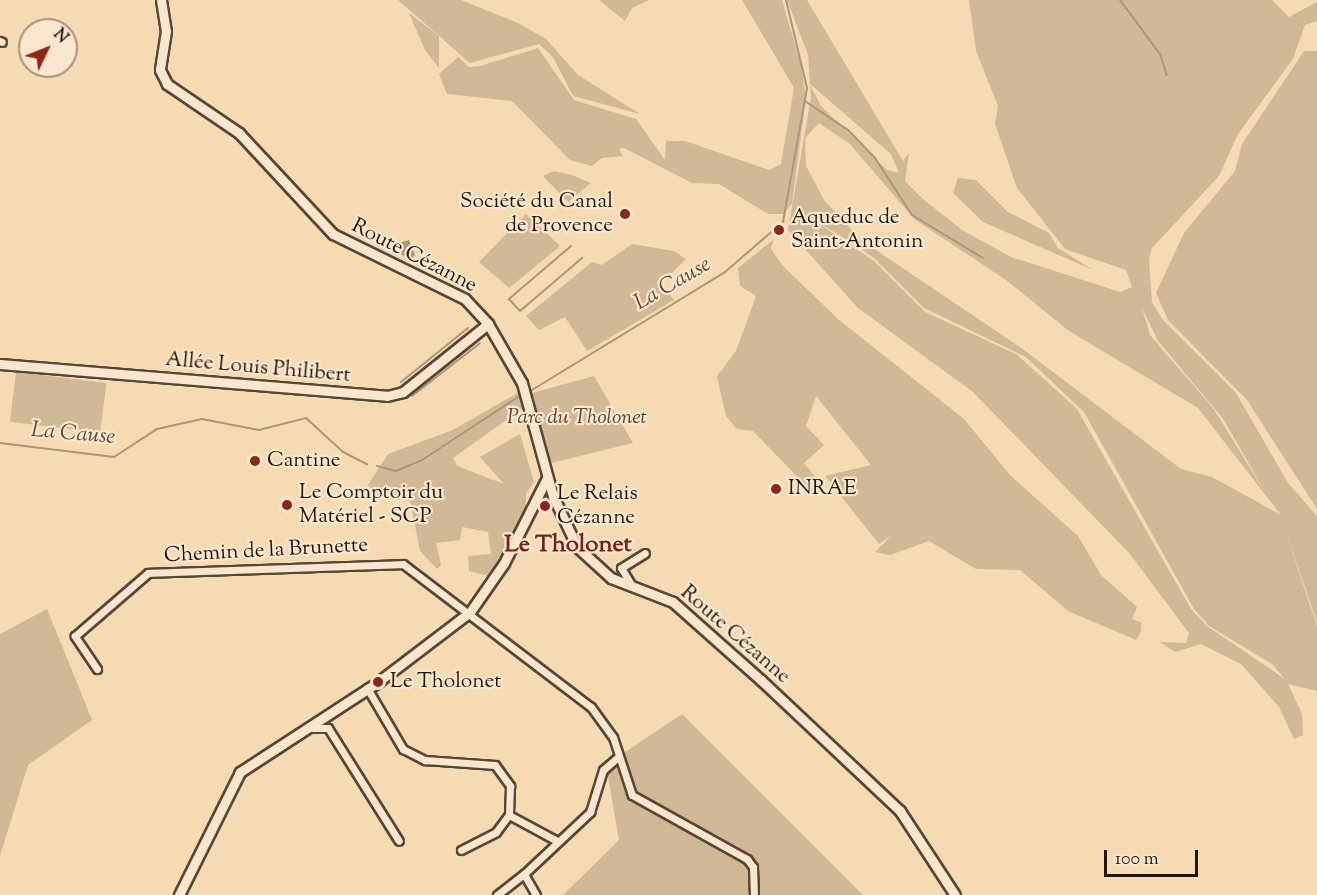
<!DOCTYPE html>
<meta charset="utf-8">
<style>
body{margin:0}
#map{position:relative;width:1317px;height:895px;overflow:hidden;background:#f5dab2;font-family:"Sorts Mill Goudy",serif}
div>[style]{position:absolute}
.green>*{inset:0;background:#d1b996;transform-origin:0 0}
.water>*{inset:0;background:#ad977a}
.stream>*{height:2px;margin:-1px;padding:0 1px;transform-origin:1px;border-radius:1px;background:#ad977a}
.roads{filter:drop-shadow(2px 0 #554737) drop-shadow(-2px 0 #554737) drop-shadow(0 2px #554737) drop-shadow(0 -2px #554737)}
.street>*{height:7px;margin:-3.5px;padding:0 3.5px;transform-origin:3.5px;border-radius:3.5px;background:#f8e7cd}
.secondary>*{height:9px;margin:-4.5px;padding:0 4.5px;transform-origin:4.5px;border-radius:4.5px;background:#f8e7cd}
.dots>*{width:16px;height:16px;translate:-50% -50%;box-sizing:border-box;border:3px solid #f8e7cd;border-radius:50%}
span{translate:-50% -50%;white-space:nowrap;text-align:center;line-height:1.15;-webkit-text-stroke:4.5px #f8e7cd;paint-order:stroke}
.poi-label{font-size:21px;color:#20160e}
.right{translate:-100% -50%;text-align:right}
.left{translate:0 -50%;text-align:left}
.street-label{font-size:21px;color:#20160e}
.park-label{font-size:21px;color:#554737;font-style:italic}
.water-label{font-size:22px;color:#584a39;font-style:italic}
.quarter-label{font-size:24px;color:#7a1f14;font-weight:700}
.north{position:absolute;left:18px;top:18px;width:60px;height:60px;box-sizing:border-box;background:#f8e7cd;border:2px solid #a29381;border-radius:50%;rotate:47deg;font-size:16px;font-weight:700;line-height:24px;text-align:center;color:#20160e}
.north::after{content:'';display:block;margin:auto;width:21px;height:27px;background:#8f2418;clip-path:polygon(50% 0,100% 100%,50% 72%,0 100%)}
.scale{position:absolute;left:1104px;top:850px;width:94px;height:27px;box-sizing:border-box;border:3px solid #20160e;border-top:0;padding-left:8px;font-size:18px;line-height:21px;white-space:nowrap;color:#20160e;-webkit-text-stroke:4px #f8e7cd;paint-order:stroke}
</style>
<div id="map">
<div class="green">
<i style="clip-path:polygon(398px 0,461px 0,518px 23px,546px 39px,578px 75px,640px 114px,573px 96px,553px 57px,539px 44px,470px 63px)"></i>
<i style="clip-path:polygon(599px 0,649px 0,632px 8px,625px 21px)"></i>
<i style="clip-path:polygon(742px 0,782px 0,801px 65px,806px 97px,792px 204px,783px 214px,768px 214px,719px 184px,692px 183px,624px 148px,619px 149px,623px 156px,602px 158px,592px 166px,570px 160px,512px 101px,447px 94px,439px 74px,458px 57px,469px 67px,480px 66px,538px 48px,574px 100px,636px 119px,665px 160px,666px 141px,685px 141px,769px 170px,781px 164px,794px 88px)"></i>
<i style="clip-path:polygon(evenodd,787px 0,807px 0,903px 161px,909px 153px,905px 181px,923px 199px,962px 230px,1011px 257px,1120px 292px,1132px 287px,1126px 270px,1065px 249px,1017px 188px,995px 124px,998px 106px,976px 51px,969px 0,1272px 0,1289px 17px,1317px 2px,1317px 21px,1305px 25px,1293px 59px,1238px 134px,1219px 176px,1152px 248px,1149px 258px,1152px 302px,1163px 320px,1236px 393px,1288px 483px,1317px 516px,1317px 622px,1282px 521px,1317px 626px,1317px 691px,1288px 684px,1302px 714px,1303px 735px,1294px 739px,1279px 707px,1241px 664px,1201px 644px,1175px 652px,1160px 642px,1186px 643px,1189px 633px,1130px 554px,973px 392px,858px 308px,788px 230px,811px 97px,808px 55px,787px 0,809px 83px,891px 154px,899px 173px,887px 170px,821px 106px,809px 83px,787px 0,819px 123px,850px 144px,914px 219px,1006px 280px,1069px 331px,1198px 408px,1281px 515px,1212px 477px,1181px 469px,1020px 347px,861px 240px,824px 200px,806px 166px,805px 138px,819px 123px,787px 0,812px 219px,856px 245px,875px 259px,924px 308px,1026px 357px,1084px 412px,1194px 609px,1209px 626px,1272px 664px,1285px 679px,1207px 626px,1191px 609px,1077px 409px,1016px 354px,925px 312px,874px 261px,812px 219px,787px 0,1142px 308px,1158px 341px,1224px 420px,1265px 492px,1213px 408px,1150px 335px,1142px 308px)"></i>
<i style="clip-path:polygon(409px 13px,439px 36px,439px 68px,425px 50px)"></i>
<i style="clip-path:polygon(1304px 51px,1317px 51px,1317px 509px,1247px 400px,1168px 320px,1156px 293px,1184px 233px,1235px 171px,1242px 144px)"></i>
<i style="clip-path:polygon(554px 171px,572px 175px,591px 183px,568px 202px,543px 176px)"></i>
<i style="clip-path:polygon(958px 178px,976px 180px,1008px 212px,1049px 233px,1058px 248px,1093px 270px,983px 222px,953px 193px)"></i>
<i style="clip-path:polygon(526px 214px,560px 246px,509px 288px,479px 262px)"></i>
<i style="clip-path:polygon(774px 239px,771px 249px,782px 265px,838px 319px,964px 419px,1010px 475px,1078px 536px,1101px 575px,1137px 607px,1132px 619px,1141px 622px,1141px 632px,1136px 640px,1068px 611px,1020px 570px,976px 569px,929px 541px,890px 555px,875px 552px,892px 535px,879px 544px,825px 476px,871px 465px,816px 396px,806px 426px,824px 445px,804px 463px,821px 484px,816px 496px,753px 431px,737px 429px,726px 416px,717px 376px,736px 351px,756px 296px,740px 286px,738px 268px)"></i>
<i style="clip-path:polygon(632px 244px,674px 251px,686px 259px,662px 283px,674px 300px,587px 351px,565px 317px,539px 330px,526px 316px,592px 262px,602px 265px)"></i>
<i style="left:16px;top:372px;width:91px;height:50px;rotate:7deg"></i>
<i style="clip-path:polygon(594px 376px,633px 443px,551px 463px,532px 393px)"></i>
<i style="clip-path:polygon(521px 391px,527px 405px,453px 458px,457px 466px,504px 484px,480px 457px,520px 434px,534px 482px,526px 494px,526px 514px,488px 576px,469px 571px,468px 556px,491px 554px,488px 532px,462px 527px,460px 540px,436px 543px,441px 565px,437px 569px,420px 551px,410px 501px,380px 498px,368px 485px,388px 454px,453px 430px)"></i>
<i style="clip-path:polygon(47px 609px,92px 720px,28px 765px,0 856px,0 634px)"></i>
<i style="clip-path:polygon(682px 714px,863px 895px,563px 895px,619px 840px,606px 765px)"></i>
</div>
<div class="water">
<i style="clip-path:polygon(409px 240px,415px 255px,411px 260px,387px 246px)"></i>
</div>
<div class="stream">
<i style="left:1120px;top:0;width:67px;rotate:53.5deg"></i>
<i style="left:1160px;top:54px;width:22px;rotate:72deg"></i>
<i style="left:805px;top:101px;width:52px;rotate:34deg"></i>
<i style="left:848px;top:130px;width:39px;rotate:46deg"></i>
<i style="left:875px;top:158px;width:68px;rotate:57deg"></i>
<i style="left:912px;top:215px;width:83px;rotate:31.2deg"></i>
<i style="left:571px;top:246px;width:82px;rotate:139.5deg"></i>
<i style="left:509px;top:299px;width:16px;rotate:47deg"></i>
<i style="left:520px;top:311px;width:82px;rotate:-40.5deg"></i>
<i style="left:401px;top:382px;width:86px;rotate:-38.9deg"></i>
<i style="left:527px;top:393px;width:232px;rotate:-31.4deg"></i>
<i style="left:725px;top:272px;width:77px;rotate:-40.8deg"></i>
<i style="left:783px;top:222px;width:136px;rotate:-79.8deg"></i>
<i style="left:807px;top:88px;width:90px;rotate:-103.4deg"></i>
<i style="left:412px;top:396px;width:86px;rotate:-37.9deg"></i>
<i style="left:0;top:443px;width:115px;rotate:7deg"></i>
<i style="left:114px;top:457px;width:51px;rotate:-33.1deg"></i>
<i style="left:157px;top:429px;width:46px;rotate:-12.5deg"></i>
<i style="left:202px;top:419px;width:58px;rotate:10.9deg"></i>
<i style="left:259px;top:430px;width:49px;rotate:-14.3deg"></i>
<i style="left:306px;top:418px;width:50px;rotate:42.6deg"></i>
<i style="left:343px;top:452px;width:27px;rotate:27deg"></i>
<i style="left:377px;top:466px;width:20px;rotate:15deg"></i>
<i style="left:396px;top:471px;width:28px;rotate:-23deg"></i>
<i style="left:422px;top:460px;width:118px;rotate:-33.3deg"></i>
</div>
<div class="roads">
<div class="street">
<i style="left:0;top:41px;width:2px;rotate:27deg"></i>
<i style="left:632px;top:586px;width:21px;rotate:-121deg"></i>
<i style="left:621px;top:568px;width:28px;rotate:-32deg"></i>
<i style="left:97px;top:669px;width:40px;rotate:-124deg"></i>
<i style="left:75px;top:636px;width:96px;rotate:-40.8deg"></i>
<i style="left:148px;top:573px;width:255px;rotate:-2deg"></i>
<i style="left:403px;top:564px;width:236px;rotate:37.3deg"></i>
<i style="left:591px;top:707px;width:37px;rotate:54deg"></i>
<i style="left:613px;top:737px;width:61px;rotate:71.9deg"></i>
<i style="left:632px;top:795px;width:132px;rotate:29.1deg"></i>
<i style="left:747px;top:859px;width:10px;rotate:53deg"></i>
<i style="left:753px;top:867px;width:28px;rotate:88deg"></i>
<i style="left:367px;top:688px;width:71px;rotate:59.5deg"></i>
<i style="left:403px;top:749px;width:25px;rotate:27deg"></i>
<i style="left:425px;top:760px;width:70px;rotate:4.1deg"></i>
<i style="left:495px;top:765px;width:26px;rotate:54deg"></i>
<i style="left:510px;top:786px;width:29px;rotate:92deg"></i>
<i style="left:509px;top:815px;width:55px;rotate:28.4deg"></i>
<i style="left:313px;top:728px;width:15px"></i>
<i style="left:328px;top:728px;width:133px;rotate:57.9deg"></i>
<i style="left:461px;top:850px;width:39px;rotate:-27deg"></i>
<i style="left:496px;top:832px;width:21px;rotate:-53deg"></i>
<i style="left:497px;top:895px;width:34px;rotate:-38deg"></i>
<i style="left:536px;top:895px;width:24px;rotate:-120deg"></i>
<i style="left:524px;top:874px;width:91px;rotate:-43.2deg"></i>
<i style="left:590px;top:812px;width:44px;rotate:-72.8deg"></i>
<i style="left:603px;top:770px;width:20px;rotate:-41deg"></i>
</div>
<div class="secondary">
<i style="left:161px;top:0;width:31px;rotate:81deg"></i>
<i style="left:166px;top:31px;width:39px;rotate:99deg"></i>
<i style="left:160px;top:70px;width:16px;rotate:63deg"></i>
<i style="left:167px;top:84px;width:87px;rotate:34.2deg"></i>
<i style="left:239px;top:133px;width:138px;rotate:47.1deg"></i>
<i style="left:333px;top:234px;width:147px;rotate:26.2deg"></i>
<i style="left:465px;top:299px;width:34px;rotate:47deg"></i>
<i style="left:488px;top:324px;width:68px;rotate:60deg"></i>
<i style="left:522px;top:383px;width:117px;rotate:74.7deg"></i>
<i style="left:553px;top:496px;width:56px;rotate:64.8deg"></i>
<i style="left:577px;top:547px;width:46px;rotate:42.4deg"></i>
<i style="left:611px;top:578px;width:66px;rotate:21.2deg"></i>
<i style="left:673px;top:602px;width:118px;rotate:41.6deg"></i>
<i style="left:761px;top:680px;width:191px;rotate:43.3deg"></i>
<i style="left:900px;top:811px;width:100px;rotate:56.8deg"></i>
<i style="left:0;top:364px;width:388px;rotate:4.7deg"></i>
<i style="left:387px;top:396px;width:16px;rotate:-14deg"></i>
<i style="left:403px;top:392px;width:109px;rotate:-38.7deg"></i>
<i style="left:179px;top:895px;width:137px;rotate:-63.6deg"></i>
<i style="left:240px;top:772px;width:165px;rotate:-33.1deg"></i>
<i style="left:378px;top:682px;width:116px;rotate:-37.3deg"></i>
<i style="left:470px;top:612px;width:60px;rotate:-55.2deg"></i>
<i style="left:504px;top:563px;width:95px;rotate:-63.2deg"></i>
</div>
</div>
<div class="dots">
<i style="left:625px;top:214px;background:#8f2418"></i>
<i style="left:779px;top:230px;background:#8f2418"></i>
<i style="left:255px;top:461px;background:#8f2418"></i>
<i style="left:776px;top:489px;background:#8f2418"></i>
<i style="left:287px;top:505px;background:#8f2418"></i>
<i style="left:545px;top:506px;background:#8f2418"></i>
<i style="left:378px;top:682px;background:#8f2418"></i>
</div>
<div class="poi-label">
<span class="right" style="left:613px;top:214px">Société du Canal<br>de Provence</span>
<span class="left" style="left:791px;top:230px">Aqueduc de<br>Saint-Antonin</span>
<span class="left" style="left:267px;top:461px">Cantine</span>
<span class="left" style="left:788px;top:489px">INRAE</span>
<span class="left" style="left:299px;top:505px">Le Comptoir du<br>Matériel - SCP</span>
<span class="left" style="left:557px;top:506px">Le Relais<br>Cézanne</span>
<span class="left" style="left:390px;top:682px">Le Tholonet</span>
</div>
<div class="street-label">
<span style="left:414px;top:256px;rotate:27deg">Route Cézanne</span>
<span style="left:258px;top:368px;rotate:5deg">Allée Louis Philibert</span>
<span style="left:266px;top:551px;rotate:-3deg">Chemin de la Brunette</span>
<span style="left:735px;top:635px;rotate:41deg">Route Cézanne</span>
</div>
<div class="park-label">
<span style="left:577px;top:418px">Parc du Tholonet</span>
</div>
<div class="water-label">
<span style="left:673px;top:285px;rotate:-30deg">La Cause</span>
<span style="left:73px;top:435px;rotate:5deg">La Cause</span>
</div>
<div class="quarter-label">
<span style="left:568px;top:546px">Le Tholonet</span>
</div>
<div class="north">N</div>
<div class="scale">100 m</div>
</div>
